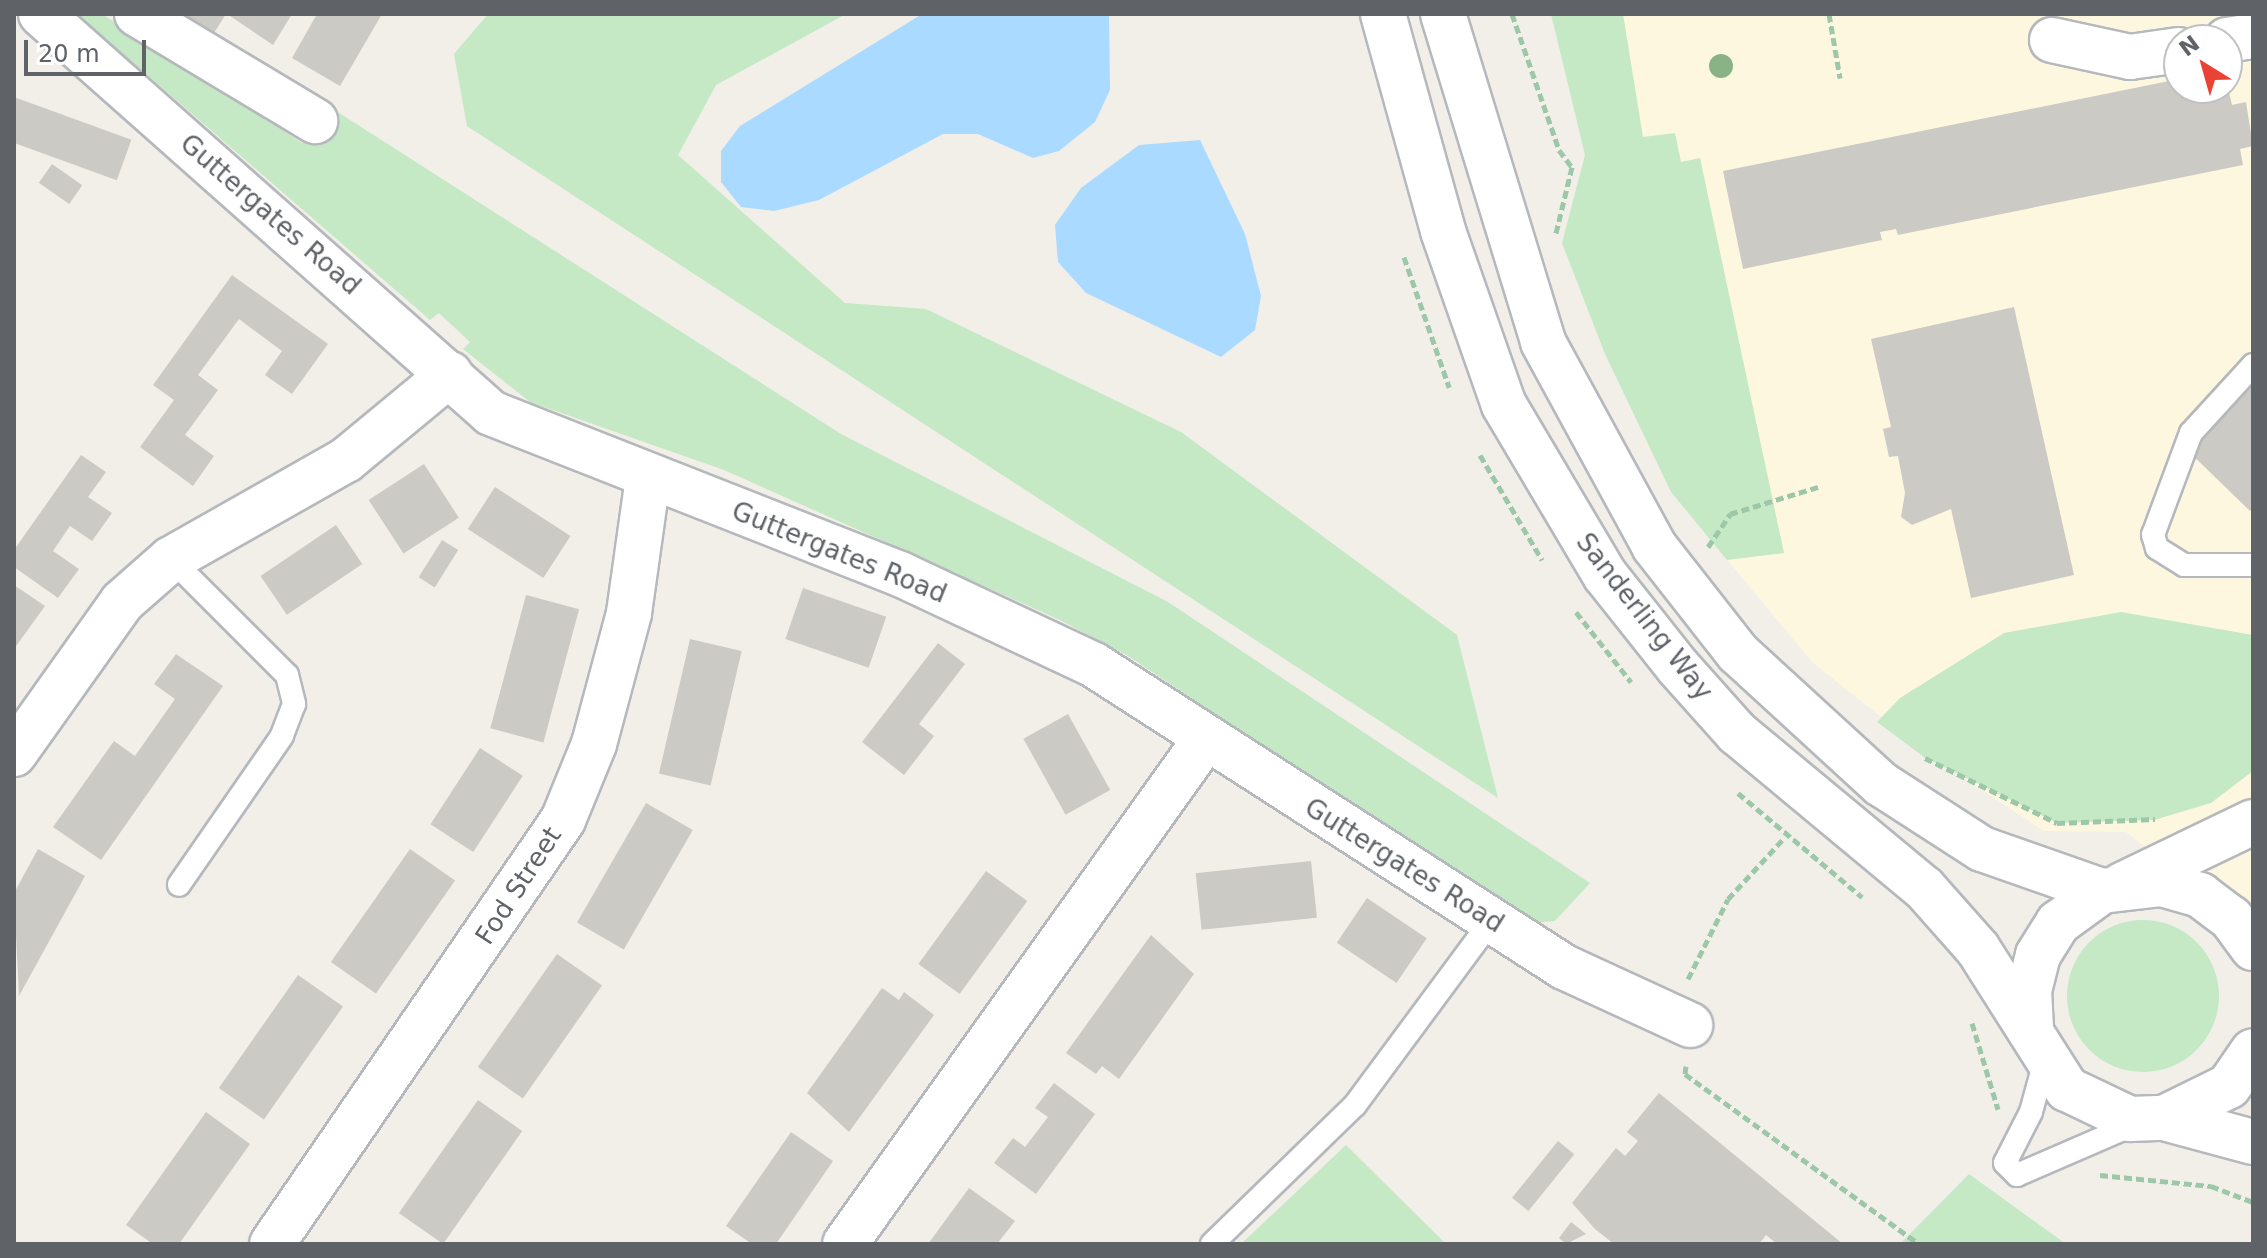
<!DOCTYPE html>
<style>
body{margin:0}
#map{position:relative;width:2267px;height:1258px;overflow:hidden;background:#f1efe8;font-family:"DejaVu Sans",sans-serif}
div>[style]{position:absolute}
.commercial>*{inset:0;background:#fef7e0}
.green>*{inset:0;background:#c5e8c5}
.round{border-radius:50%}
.water>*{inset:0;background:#aadaff}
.building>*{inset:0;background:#cccac5;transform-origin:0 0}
.path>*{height:5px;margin-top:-2.5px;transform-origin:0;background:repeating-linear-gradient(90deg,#9cc7a9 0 8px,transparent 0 12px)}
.roads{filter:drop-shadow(2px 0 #b5b8bc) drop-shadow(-2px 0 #b5b8bc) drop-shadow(0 2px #b5b8bc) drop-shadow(0 -2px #b5b8bc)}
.service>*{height:22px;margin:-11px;padding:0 11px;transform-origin:11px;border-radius:11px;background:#fff}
.minor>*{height:44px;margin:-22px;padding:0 22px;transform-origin:22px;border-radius:22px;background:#fff}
.tertiary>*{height:44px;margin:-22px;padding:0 22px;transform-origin:22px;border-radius:22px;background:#fff}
.trees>*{width:24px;height:24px;margin:-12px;border-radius:50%;background:#89b387}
span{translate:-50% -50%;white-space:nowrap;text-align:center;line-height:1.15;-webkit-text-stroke:8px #fff;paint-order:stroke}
.street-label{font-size:26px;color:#5f6368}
.frame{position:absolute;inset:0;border:16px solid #5f6368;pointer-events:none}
.north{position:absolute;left:2163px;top:24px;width:80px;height:80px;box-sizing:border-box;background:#fff;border:2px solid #bfc1c3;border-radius:50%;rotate:323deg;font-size:22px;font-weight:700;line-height:32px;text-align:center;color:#5f6368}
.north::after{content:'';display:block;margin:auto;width:28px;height:36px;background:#ea4335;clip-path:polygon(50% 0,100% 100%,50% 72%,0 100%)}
.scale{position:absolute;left:24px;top:40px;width:122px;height:36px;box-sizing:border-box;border:4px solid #5f6368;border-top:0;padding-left:10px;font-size:24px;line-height:28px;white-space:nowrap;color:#5f6368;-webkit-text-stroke:6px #fff;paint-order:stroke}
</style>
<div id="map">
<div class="commercial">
<i style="clip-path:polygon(evenodd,1580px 14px,2253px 14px,2253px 928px,2126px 832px,2044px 831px,1926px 753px,1812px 662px,1671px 492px,1580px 14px,2179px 40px,2227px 40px,2227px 88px,2179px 88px,2179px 40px)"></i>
</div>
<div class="green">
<i style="clip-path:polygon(77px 14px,102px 14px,302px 143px,333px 109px,841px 434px,1168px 602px,1590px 883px,1555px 921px,1530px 923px,1128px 656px,1060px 620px,724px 470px,530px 402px,463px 349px,470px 342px,439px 313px,430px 320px)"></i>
<i style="clip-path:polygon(488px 14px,846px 14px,716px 85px,678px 155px,845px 303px,926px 309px,1181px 432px,1457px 635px,1498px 798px,467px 126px,454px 54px)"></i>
<i style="clip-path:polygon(1551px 14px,1623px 14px,1643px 137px,1675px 133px,1681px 162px,1700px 158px,1784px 553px,1727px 560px,1671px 492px,1605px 354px,1562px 243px,1585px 155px)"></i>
<i style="clip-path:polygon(2121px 612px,2253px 635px,2253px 771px,2211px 803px,2154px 820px,2057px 823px,1924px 757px,1877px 722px,1900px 698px,2004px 633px)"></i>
<i class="round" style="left:2067px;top:920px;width:152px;height:152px"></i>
<i style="clip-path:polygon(1346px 1145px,1446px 1244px,1241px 1244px)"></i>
<i style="clip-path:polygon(1969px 1174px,2066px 1244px,1900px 1244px)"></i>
</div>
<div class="water">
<i style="clip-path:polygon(922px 14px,1109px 14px,1110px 90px,1095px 122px,1059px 151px,1033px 158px,978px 134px,943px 134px,819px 200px,774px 211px,741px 207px,721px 182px,721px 151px,740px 126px)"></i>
<i style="clip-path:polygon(1200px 140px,1245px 234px,1261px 296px,1255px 330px,1221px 357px,1086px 293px,1058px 262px,1055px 225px,1081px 188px,1139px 145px)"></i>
</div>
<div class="building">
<i style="clip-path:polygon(182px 14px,226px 14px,214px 33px)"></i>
<i style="clip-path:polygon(227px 14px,292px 14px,273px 45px)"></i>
<i style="clip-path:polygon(317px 14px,382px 14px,340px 86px,292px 58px)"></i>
<i style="clip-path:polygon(2179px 79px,2179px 88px,2228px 88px,2232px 105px,2246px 102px,2253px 146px,2240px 149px,2243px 165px,1898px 235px,1896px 229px,1880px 232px,1882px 240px,1743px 269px,1723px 171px)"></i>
<i style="left:14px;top:97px;width:125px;height:43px;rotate:20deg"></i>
<i style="left:52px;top:164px;width:37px;height:23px;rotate:35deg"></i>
<i style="clip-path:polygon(232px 275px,328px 344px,292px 394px,265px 375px,282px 351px,239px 319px,198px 375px,218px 390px,185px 435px,214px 456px,193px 486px,140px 447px,174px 400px,153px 385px)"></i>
<i style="clip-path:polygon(2014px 307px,2074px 575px,1971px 598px,1951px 509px,1912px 525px,1901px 517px,1905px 493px,1898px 456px,1889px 457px,1883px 429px,1891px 427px,1871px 339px)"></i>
<i style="clip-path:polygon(2253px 379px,2253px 508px,2250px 511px,2185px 448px)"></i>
<i style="clip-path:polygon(81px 455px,106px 472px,88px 497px,112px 513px,92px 541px,70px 526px,53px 551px,79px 569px,58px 598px,14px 567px,14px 550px)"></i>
<i style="left:424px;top:464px;width:64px;height:66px;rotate:57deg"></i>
<i style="left:495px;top:487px;width:90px;height:50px;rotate:33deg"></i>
<i style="left:336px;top:525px;width:47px;height:91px;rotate:56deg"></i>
<i style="left:442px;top:540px;width:19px;height:44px;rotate:32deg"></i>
<i style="clip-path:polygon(14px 585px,45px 606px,14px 649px)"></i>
<i style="left:803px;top:588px;width:88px;height:54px;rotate:19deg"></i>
<i style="left:526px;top:595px;width:55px;height:138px;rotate:15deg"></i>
<i style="left:690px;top:639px;width:53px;height:138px;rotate:13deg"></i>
<i style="clip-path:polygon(938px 643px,965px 664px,919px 724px,934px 736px,904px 775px,862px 742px)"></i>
<i style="clip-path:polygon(176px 654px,223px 686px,101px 860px,53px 827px,114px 741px,135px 756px,175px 699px,154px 684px)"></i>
<i style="left:1068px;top:714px;width:87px;height:51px;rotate:61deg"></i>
<i style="left:480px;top:748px;width:51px;height:91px;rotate:33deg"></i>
<i style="left:646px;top:803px;width:54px;height:138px;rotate:30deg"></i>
<i style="clip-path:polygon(38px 849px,85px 876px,19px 996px,14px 893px)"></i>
<i style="left:410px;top:849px;width:55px;height:138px;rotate:35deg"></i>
<i style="left:1311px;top:861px;width:57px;height:116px;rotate:84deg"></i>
<i style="left:986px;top:871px;width:51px;height:115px;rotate:36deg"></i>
<i style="left:1367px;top:898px;width:72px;height:54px;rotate:34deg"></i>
<i style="clip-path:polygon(1151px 935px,1194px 974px,1119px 1079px,1102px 1066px,1096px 1074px,1066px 1053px)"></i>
<i style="left:557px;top:954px;width:55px;height:138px;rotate:35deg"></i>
<i style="left:298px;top:975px;width:55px;height:138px;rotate:35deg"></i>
<i style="clip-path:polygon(882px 988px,899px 1000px,904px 992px,934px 1015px,849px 1132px,807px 1093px)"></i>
<i style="clip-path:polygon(1054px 1083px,1095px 1114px,1036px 1194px,994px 1163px,1013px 1138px,1025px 1147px,1048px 1117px,1035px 1108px)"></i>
<i style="clip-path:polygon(1659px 1093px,1843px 1244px,1777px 1244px,1766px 1235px,1759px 1244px,1614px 1244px,1595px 1229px,1572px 1203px,1616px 1148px,1625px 1156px,1638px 1141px,1627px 1132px)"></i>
<i style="left:478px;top:1100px;width:54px;height:138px;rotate:35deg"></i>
<i style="clip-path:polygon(206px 1112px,250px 1144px,179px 1244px,153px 1244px,126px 1225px)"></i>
<i style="clip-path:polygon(791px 1132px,833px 1161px,776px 1244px,752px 1244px,726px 1226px)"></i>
<i style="left:1558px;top:1141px;width:21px;height:73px;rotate:39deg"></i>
<i style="clip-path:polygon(969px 1188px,1015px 1221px,997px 1244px,928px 1244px)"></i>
<i style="clip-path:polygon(1571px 1222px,1586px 1234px,1566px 1244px,1559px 1238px)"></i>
</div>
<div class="path">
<i style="left:1512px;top:14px;width:144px;rotate:70.9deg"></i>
<i style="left:1559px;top:150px;width:21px;rotate:53deg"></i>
<i style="left:1572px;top:167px;width:68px;rotate:103.6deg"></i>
<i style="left:1829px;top:14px;width:65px;rotate:80.2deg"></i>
<i style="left:1404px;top:257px;width:138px;rotate:70.9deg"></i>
<i style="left:1480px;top:455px;width:122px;rotate:59.4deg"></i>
<i style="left:1708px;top:547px;width:40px;rotate:-56deg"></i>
<i style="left:1730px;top:514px;width:95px;rotate:-17.1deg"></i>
<i style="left:1576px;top:612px;width:89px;rotate:51.8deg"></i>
<i style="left:1925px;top:758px;width:147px;rotate:26.2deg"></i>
<i style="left:2057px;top:823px;width:98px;rotate:-2.3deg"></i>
<i style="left:1738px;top:793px;width:162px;rotate:40deg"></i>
<i style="left:1688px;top:979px;width:89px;rotate:-63.4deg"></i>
<i style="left:1728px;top:899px;width:84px;rotate:-47.4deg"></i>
<i style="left:1972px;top:1023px;width:90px;rotate:73.2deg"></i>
<i style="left:1686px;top:1066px;width:8px;rotate:97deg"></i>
<i style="left:1685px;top:1074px;width:289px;rotate:36deg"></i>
<i style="left:2100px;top:1175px;width:112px;rotate:5.7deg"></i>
<i style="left:2211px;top:1186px;width:45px;rotate:20.9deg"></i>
</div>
<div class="roads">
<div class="service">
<i style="left:171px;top:559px;width:164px;rotate:45deg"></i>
<i style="left:287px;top:675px;width:30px;rotate:76deg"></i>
<i style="left:294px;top:704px;width:34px;rotate:111deg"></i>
<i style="left:282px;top:736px;width:181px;rotate:124.7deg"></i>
<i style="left:2253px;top:565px;width:69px;rotate:180deg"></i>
<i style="left:2184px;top:565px;width:32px;rotate:-148deg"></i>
<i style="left:2157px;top:548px;width:14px;rotate:-107deg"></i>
<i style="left:2153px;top:535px;width:109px;rotate:-69.6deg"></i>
<i style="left:2191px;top:433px;width:92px;rotate:-47.6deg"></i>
<i style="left:2045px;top:1061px;width:53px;rotate:105.4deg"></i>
<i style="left:2031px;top:1112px;width:57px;rotate:117deg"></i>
<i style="left:2005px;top:1163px;width:17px;rotate:45deg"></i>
<i style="left:2017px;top:1175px;width:129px;rotate:-23.4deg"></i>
<i style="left:1212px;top:1244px;width:199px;rotate:-44.2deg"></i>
<i style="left:1355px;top:1105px;width:230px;rotate:-53.5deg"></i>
</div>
<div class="minor">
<i style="left:41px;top:14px;width:601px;rotate:41.56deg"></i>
<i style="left:491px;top:413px;width:440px;rotate:21.5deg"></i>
<i style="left:900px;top:574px;width:214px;rotate:25.1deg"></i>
<i style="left:1094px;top:665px;width:559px;rotate:32.72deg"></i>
<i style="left:1564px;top:967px;width:139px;rotate:24.7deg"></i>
<i style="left:137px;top:14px;width:208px;rotate:31deg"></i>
<i style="left:2052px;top:40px;width:80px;rotate:12.3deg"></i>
<i style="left:2130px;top:57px;width:49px;rotate:-8.1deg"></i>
<i style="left:2227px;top:40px;width:26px;rotate:-9deg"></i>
<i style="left:14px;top:754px;width:186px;rotate:-54.6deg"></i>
<i style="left:122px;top:602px;width:65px;rotate:-41.3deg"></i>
<i style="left:171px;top:559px;width:201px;rotate:-29.5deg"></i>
<i style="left:346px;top:460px;width:135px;rotate:-39.6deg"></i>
<i style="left:2122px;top:885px;width:145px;rotate:-25.7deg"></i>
<i style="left:272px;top:1244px;width:514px;rotate:-55.54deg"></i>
<i style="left:563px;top:820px;width:82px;rotate:-67.8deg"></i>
<i style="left:594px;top:744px;width:136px;rotate:-75deg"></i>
<i style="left:629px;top:613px;width:137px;rotate:-82deg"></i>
<i style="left:845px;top:1244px;width:618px;rotate:-54.48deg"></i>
</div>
<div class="tertiary">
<i style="left:1383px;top:14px;width:225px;rotate:74.5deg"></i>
<i style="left:1443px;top:231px;width:184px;rotate:70.7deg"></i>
<i style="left:1504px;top:405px;width:198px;rotate:59.3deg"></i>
<i style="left:1605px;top:575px;width:117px;rotate:51.6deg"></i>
<i style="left:1678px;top:667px;width:89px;rotate:48.2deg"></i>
<i style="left:1737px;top:733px;width:243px;rotate:39.7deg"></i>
<i style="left:1924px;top:888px;width:81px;rotate:48.5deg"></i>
<i style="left:1978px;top:949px;width:166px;rotate:57.6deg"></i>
<i style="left:2067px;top:1089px;width:70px;rotate:25.5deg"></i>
<i style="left:2130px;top:1119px;width:34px;rotate:-2deg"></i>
<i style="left:2164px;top:1118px;width:72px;rotate:-26.2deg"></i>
<i style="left:2229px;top:1086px;width:42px;rotate:-55.6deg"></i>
<i style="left:1443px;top:14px;width:343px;rotate:73deg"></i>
<i style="left:1543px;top:342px;width:232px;rotate:61.4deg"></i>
<i style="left:1654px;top:546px;width:136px;rotate:51.9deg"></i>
<i style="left:1738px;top:653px;width:194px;rotate:42.5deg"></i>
<i style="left:1881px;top:784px;width:120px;rotate:32.8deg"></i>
<i style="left:1982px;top:849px;width:127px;rotate:19.3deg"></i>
<i style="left:2031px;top:1028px;width:37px;rotate:-93deg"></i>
<i style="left:2029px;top:991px;width:37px;rotate:-76deg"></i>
<i style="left:2038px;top:955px;width:38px;rotate:-58deg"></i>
<i style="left:2058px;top:923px;width:54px;rotate:-36deg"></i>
<i style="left:2102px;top:891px;width:60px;rotate:-6.7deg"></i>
<i style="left:2162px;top:884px;width:40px;rotate:16deg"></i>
<i style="left:2200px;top:895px;width:39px;rotate:37deg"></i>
<i style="left:2231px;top:918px;width:37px;rotate:54deg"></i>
<i style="left:2164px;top:1118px;width:92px;rotate:15.1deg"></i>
</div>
</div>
<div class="trees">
<i style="left:1721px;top:66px"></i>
</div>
<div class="street-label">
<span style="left:270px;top:215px;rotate:41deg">Guttergates Road</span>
<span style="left:839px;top:553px;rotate:22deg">Guttergates Road</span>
<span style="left:1644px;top:617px;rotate:52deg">Sanderling Way</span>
<span style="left:1404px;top:866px;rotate:32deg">Guttergates Road</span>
<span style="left:519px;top:886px;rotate:-57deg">Fod Street</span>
</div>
<div class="frame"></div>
<div class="north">N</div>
<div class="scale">20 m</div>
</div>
